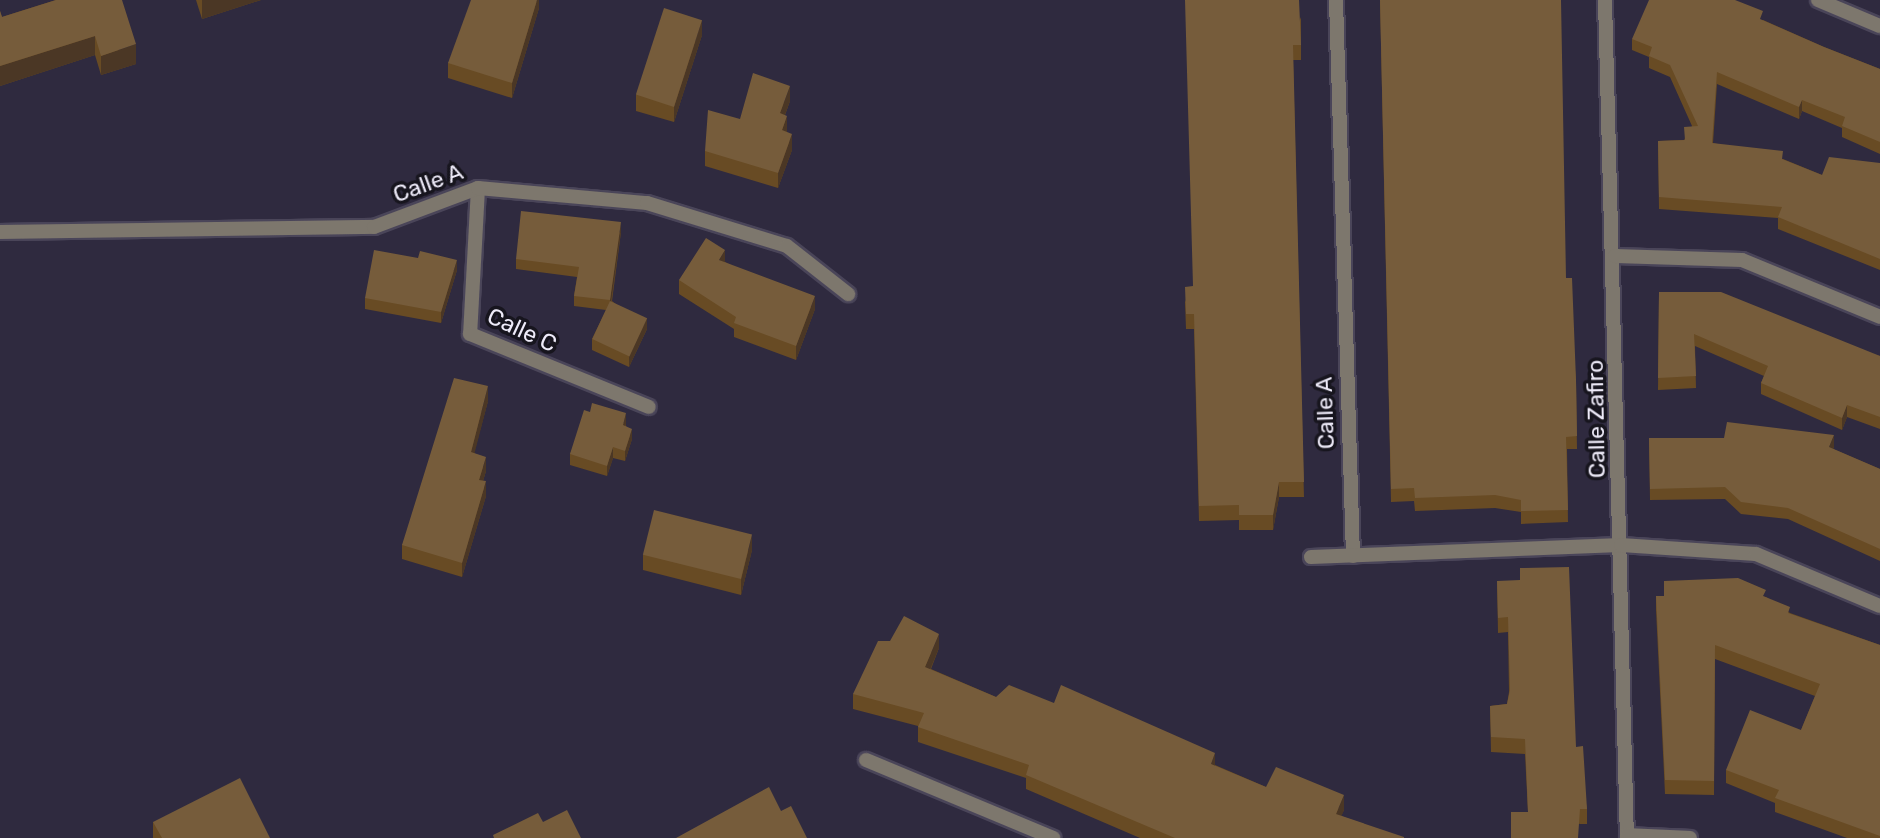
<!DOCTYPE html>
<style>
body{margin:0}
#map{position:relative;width:1880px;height:838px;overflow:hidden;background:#2f2a3f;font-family:Rubik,sans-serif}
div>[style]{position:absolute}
.roads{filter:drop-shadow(2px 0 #4a4559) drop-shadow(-2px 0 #4a4559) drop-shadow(0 2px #4a4559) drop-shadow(0 -2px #4a4559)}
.street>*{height:14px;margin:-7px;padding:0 7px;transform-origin:7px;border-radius:7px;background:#7d776d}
.wall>*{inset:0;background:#684b24}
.shaded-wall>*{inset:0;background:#4b3725}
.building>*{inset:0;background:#765c3b;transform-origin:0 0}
span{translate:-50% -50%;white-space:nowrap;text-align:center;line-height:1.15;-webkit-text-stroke:7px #17151e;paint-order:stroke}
.street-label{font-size:23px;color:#eeebf9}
</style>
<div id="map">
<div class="roads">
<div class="street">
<i style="left:1336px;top:0;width:556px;rotate:88.25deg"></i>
<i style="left:1605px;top:0;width:838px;rotate:88.5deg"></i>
<i style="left:1818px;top:0;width:67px;rotate:22.8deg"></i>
<i style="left:478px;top:188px;width:146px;rotate:93.1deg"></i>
<i style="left:470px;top:334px;width:193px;rotate:22.2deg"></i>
<i style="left:0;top:232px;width:374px;rotate:-0.8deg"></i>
<i style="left:374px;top:227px;width:111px;rotate:-20.6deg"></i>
<i style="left:478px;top:188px;width:170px;rotate:5.1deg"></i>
<i style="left:647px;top:203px;width:146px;rotate:17.1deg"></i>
<i style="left:787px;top:246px;width:78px;rotate:38.2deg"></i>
<i style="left:1615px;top:256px;width:127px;rotate:1.8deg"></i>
<i style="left:1742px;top:260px;width:149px;rotate:22.4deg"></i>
<i style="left:1311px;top:557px;width:310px;rotate:-2.2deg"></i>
<i style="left:1621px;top:545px;width:135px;rotate:3.8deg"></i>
<i style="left:1756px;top:554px;width:134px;rotate:22.8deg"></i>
<i style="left:866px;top:760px;width:203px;rotate:22.6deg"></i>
<i style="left:1627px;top:835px;width:63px;rotate:2.7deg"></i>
</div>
</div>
<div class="wall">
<i style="clip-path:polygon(56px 0,136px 64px,101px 75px,95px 55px,0 86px,0 11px,2px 17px)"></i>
<i style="clip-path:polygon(196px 0,261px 0,202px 19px)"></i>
<i style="clip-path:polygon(539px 0,539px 8px,512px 98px,448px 78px,448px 63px)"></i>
<i style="clip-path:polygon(1380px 0,1566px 278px,1576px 380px,1577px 449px,1567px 449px,1568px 522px,1521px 524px,1521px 512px,1495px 508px,1415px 511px,1414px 501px,1391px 502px)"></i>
<i style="clip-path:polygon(1301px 17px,1301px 60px,1293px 60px,1304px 497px,1279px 497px,1273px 530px,1239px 530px,1239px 520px,1199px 521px,1194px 329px,1186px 329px,1185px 302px,1193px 286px)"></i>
<i style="clip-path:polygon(1763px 20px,1824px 47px,1880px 69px,1880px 154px,1842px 137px,1842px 128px,1802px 111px,1799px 119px,1717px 84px,1713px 143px,1783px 159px,1822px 175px,1880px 163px,1880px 270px,1778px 229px,1778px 218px,1659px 209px,1658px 141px,1684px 140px,1692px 126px,1670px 77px,1649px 68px,1649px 57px,1632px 50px,1632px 39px)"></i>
<i style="clip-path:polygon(702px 35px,674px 122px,636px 111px,636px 95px)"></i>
<i style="clip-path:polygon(790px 101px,785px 115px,787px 132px,792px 150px,778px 188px,705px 166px,705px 151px,740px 119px)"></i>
<i style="clip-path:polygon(621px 232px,612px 301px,647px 329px,629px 367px,592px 350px,592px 339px,606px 310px,574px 306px,574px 296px,577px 277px,516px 269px,516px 259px)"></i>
<i style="clip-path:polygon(725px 262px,815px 309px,796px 360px,734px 337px,734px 329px,679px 294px,679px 280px)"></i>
<i style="clip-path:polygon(457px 270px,441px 323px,365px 309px,365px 298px)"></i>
<i style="clip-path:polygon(1659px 292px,1880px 356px,1880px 429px,1847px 417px,1842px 430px,1761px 394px,1761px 383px,1764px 376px,1695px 346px,1696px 388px,1658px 390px)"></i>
<i style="clip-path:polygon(488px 401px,474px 453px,486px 471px,483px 481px,486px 496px,462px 577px,402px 559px,402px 545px)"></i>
<i style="clip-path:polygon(590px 412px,626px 424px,626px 426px,632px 439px,625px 461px,613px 458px,607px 476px,570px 465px,570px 454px)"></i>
<i style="clip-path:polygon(1649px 438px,1834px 447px,1833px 449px,1880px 469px,1880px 561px,1788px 519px,1741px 514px,1725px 499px,1650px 500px)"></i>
<i style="clip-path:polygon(752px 550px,741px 595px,643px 570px,643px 555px)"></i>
<i style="clip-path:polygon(1497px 581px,1576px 747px,1587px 809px,1587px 824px,1580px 824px,1528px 812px,1525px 754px,1491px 752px,1490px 706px,1507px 704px,1509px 692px,1508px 632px,1498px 633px)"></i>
<i style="clip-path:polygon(1664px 581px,1766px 597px,1790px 613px,1880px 645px,1880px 838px,1847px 838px,1775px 812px,1775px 803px,1726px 783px,1726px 770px,1801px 730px,1815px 696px,1715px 659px,1714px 795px,1665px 794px,1656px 610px,1656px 596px,1664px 596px)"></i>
<i style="clip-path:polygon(939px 648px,931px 669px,996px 697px,1215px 765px,1266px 787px,1344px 810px,1341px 816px,1404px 838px,1140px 838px,1026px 789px,1026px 778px,918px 742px,918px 726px,853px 709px,853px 694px)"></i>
<i style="clip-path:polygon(153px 822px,270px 838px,153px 838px)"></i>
</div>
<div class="shaded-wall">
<i style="clip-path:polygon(202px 0,261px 0,202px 19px)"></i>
<i style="clip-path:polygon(537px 0,539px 0,539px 8px,512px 98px,512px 83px)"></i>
<i style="clip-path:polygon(702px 20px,702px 35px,674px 122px,674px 107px)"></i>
<i style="clip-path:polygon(95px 36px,95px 55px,0 86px,0 66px)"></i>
<i style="clip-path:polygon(136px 44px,136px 64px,101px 75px,101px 56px)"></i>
<i style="clip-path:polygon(790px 86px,790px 101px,780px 128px,780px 113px)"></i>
<i style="clip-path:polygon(1802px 100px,1802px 111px,1799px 119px,1799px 107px)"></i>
<i style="clip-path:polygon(787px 116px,787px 132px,782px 146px,782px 130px)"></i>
<i style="clip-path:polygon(792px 134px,792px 150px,778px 188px,778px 173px)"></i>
<i style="clip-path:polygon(621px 222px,621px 232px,610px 310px,610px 300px)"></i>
<i style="clip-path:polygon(725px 250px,725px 264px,719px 260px)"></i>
<i style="clip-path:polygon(457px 260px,457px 270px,441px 323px,441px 312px)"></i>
<i style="clip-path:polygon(815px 296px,815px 309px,796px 360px,796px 346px)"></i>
<i style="clip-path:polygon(647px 318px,647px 329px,629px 367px,629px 356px)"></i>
<i style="clip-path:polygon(488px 386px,488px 401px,471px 467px,471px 452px)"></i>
<i style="clip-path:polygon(1847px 405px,1847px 417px,1842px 430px,1842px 418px)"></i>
<i style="clip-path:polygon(626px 413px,626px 424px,623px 436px,623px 425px)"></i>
<i style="clip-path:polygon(632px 429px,632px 439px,625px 461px,625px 451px)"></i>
<i style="clip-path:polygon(1834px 435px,1834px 447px,1829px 459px,1829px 447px)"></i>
<i style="clip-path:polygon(613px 447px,613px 458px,607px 476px,607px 466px)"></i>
<i style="clip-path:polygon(486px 457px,486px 471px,479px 494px,479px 480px)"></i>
<i style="clip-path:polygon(486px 481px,486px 496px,462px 577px,462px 563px)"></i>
<i style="clip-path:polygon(1279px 482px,1279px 497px,1273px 530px,1273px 515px)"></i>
<i style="clip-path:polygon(752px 535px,752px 550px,741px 595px,741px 580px)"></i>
<i style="clip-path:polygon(939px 634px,939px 648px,925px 682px,925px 667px)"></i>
<i style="clip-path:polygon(1215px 753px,1215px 767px,1211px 764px)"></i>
<i style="clip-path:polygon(1344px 795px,1344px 810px,1336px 829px,1336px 814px)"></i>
</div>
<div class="building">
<i style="clip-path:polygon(56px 0,122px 0,136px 44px,101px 56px,95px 36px,0 66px,0 11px,2px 17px)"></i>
<i style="clip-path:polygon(471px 0,537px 0,512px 83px,448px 63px)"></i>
<i style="clip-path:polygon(1185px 0,1299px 0,1301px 45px,1293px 45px,1304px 482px,1279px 482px,1273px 515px,1239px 515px,1239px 505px,1199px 506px,1194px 314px,1186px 314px,1185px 287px,1193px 286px)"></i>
<i style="clip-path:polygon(1380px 0,1561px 0,1566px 278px,1572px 278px,1576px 380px,1577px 436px,1566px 437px,1568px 510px,1521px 511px,1521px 500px,1495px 495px,1415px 498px,1414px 488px,1391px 489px)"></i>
<i style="clip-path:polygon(1649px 0,1735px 0,1763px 11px,1760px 19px,1824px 47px,1880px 69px,1880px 142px,1842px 126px,1845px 117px,1802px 100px,1799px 107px,1717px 72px,1712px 143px,1783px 151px,1782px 159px,1822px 175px,1829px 157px,1880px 163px,1880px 259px,1778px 217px,1782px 207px,1659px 197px,1658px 141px,1685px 140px,1684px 127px,1698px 126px,1670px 65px,1649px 56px,1652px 47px,1632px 39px)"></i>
<i style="left:664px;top:8px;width:40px;height:91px;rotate:18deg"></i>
<i style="clip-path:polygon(753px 73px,790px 86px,780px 113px,787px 116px,782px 130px,792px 134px,778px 173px,705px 151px,708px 110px,740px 119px)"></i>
<i style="clip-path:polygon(521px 211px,621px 222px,610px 300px,574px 296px,579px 267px,516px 259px)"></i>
<i style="clip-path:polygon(706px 238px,725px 250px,719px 260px,815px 296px,796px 346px,734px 323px,736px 317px,679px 280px)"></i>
<i style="clip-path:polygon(374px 250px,418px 258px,420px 251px,457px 260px,441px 312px,365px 298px)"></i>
<i style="clip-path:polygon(1659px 292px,1721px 292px,1880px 356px,1880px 417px,1847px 405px,1842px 418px,1761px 383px,1768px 366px,1694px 334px,1696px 376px,1658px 378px)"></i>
<i style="left:610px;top:301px;width:41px;height:42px;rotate:25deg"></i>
<i style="clip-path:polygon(454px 378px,488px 386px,471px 452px,486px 457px,479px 480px,486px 481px,462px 563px,402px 545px)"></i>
<i style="clip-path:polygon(592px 403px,626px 413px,623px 425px,632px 429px,625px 451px,613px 447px,607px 466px,570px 454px,584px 410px,590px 412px)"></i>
<i style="clip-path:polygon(1727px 422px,1834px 435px,1829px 447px,1880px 469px,1880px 549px,1788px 508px,1741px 502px,1725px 487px,1650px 489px,1649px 438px,1724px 438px)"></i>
<i style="left:654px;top:510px;width:101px;height:46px;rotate:14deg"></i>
<i style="clip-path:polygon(1569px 567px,1576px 747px,1583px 746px,1587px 809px,1580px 809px,1578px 838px,1511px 838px,1511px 812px,1528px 812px,1525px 739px,1491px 737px,1490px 706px,1507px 704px,1510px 690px,1508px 617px,1498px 618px,1497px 581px,1520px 580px,1520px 568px)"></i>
<i style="clip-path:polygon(1738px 578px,1766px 590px,1763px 596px,1790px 607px,1788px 613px,1880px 645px,1880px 836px,1775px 798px,1779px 790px,1726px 770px,1750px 710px,1801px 730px,1820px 684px,1715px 645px,1714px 781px,1665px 780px,1656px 596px,1664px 596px,1664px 581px)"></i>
<i style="clip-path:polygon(904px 616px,939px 634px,925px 667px,996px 697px,1009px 685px,1054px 703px,1061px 685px,1215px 753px,1211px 764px,1266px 787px,1276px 767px,1344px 795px,1336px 814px,1404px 837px,1404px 838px,1175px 838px,1026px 775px,1029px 765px,918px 727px,924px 713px,853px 694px,878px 641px,890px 641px)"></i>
<i style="clip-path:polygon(240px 778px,270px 838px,162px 838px,153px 822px)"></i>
<i style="clip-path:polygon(769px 787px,781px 811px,791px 806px,807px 838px,676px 838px)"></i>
<i style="clip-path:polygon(567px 810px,581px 838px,494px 838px,493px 835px,538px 813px,543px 822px)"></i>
</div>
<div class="street-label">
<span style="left:428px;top:183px;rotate:-20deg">Calle A</span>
<span style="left:522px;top:330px;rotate:25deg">Calle C</span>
<span style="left:1325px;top:413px;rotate:-92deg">Calle A</span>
<span style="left:1596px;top:419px;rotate:-91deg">Calle Zafiro</span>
</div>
</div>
